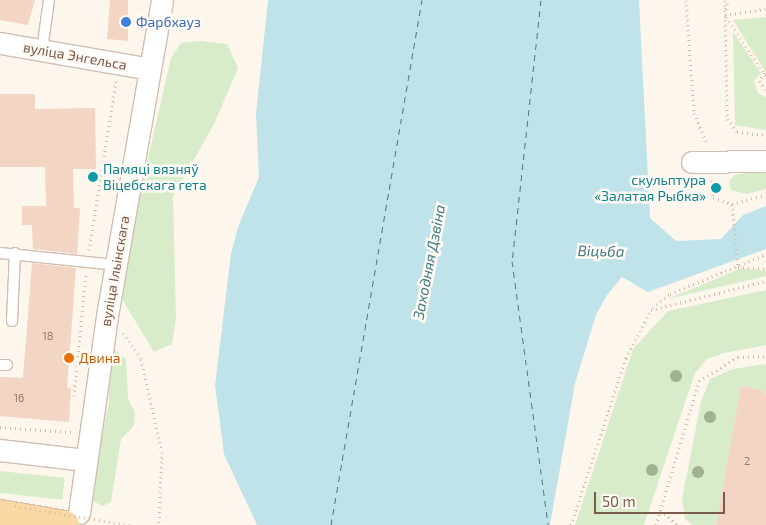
<!DOCTYPE html>
<meta charset="utf-8">
<style>
body{margin:0}
#map{position:relative;width:766px;height:525px;overflow:hidden;background:#fdf6ec;font-family:"Exo 2",sans-serif}
div>[style]{position:absolute}
.green>*{inset:0;background:#d8ecc9;transform-origin:0 0}
.water>*{inset:0;background:#bfe3e8}
.ferry>*{height:1px;margin-top:-0.5px;transform-origin:0;background:repeating-linear-gradient(90deg,#437c86 0 6px,transparent 0 11px)}
.building>*{inset:0;background:#f3d5c3}
.path>*{height:3px;margin-top:-1.5px;transform-origin:0;background:repeating-linear-gradient(90deg,#d9b8a5 0 1px,transparent 0 5px)}
.roads{filter:drop-shadow(1px 0 #d1beb0) drop-shadow(-1px 0 #d1beb0) drop-shadow(0 1px #d1beb0) drop-shadow(0 -1px #d1beb0)}
.lane>*{height:10px;margin:-5px;padding:0 5px;transform-origin:5px;border-radius:5px;background:#fff}
.street>*{height:21px;margin:-10.5px;padding:0 10.5px;transform-origin:10.5px;border-radius:10.5px;background:#fff}
.primary>*{height:28px;margin:-14px;padding:0 14px;transform-origin:14px;border-radius:14px;background:#fbd9a5}
.path-bridge>*{height:3px;margin-top:-1.5px;transform-origin:0;background:repeating-linear-gradient(90deg,#d9b8a5 0 1px,transparent 0 5px)}
.trees>*{width:12px;height:12px;margin:-6px;border-radius:50%;background:#a0b28e}
.dots>*{width:14px;height:14px;translate:-50% -50%;box-sizing:border-box;border:2px solid #fffaf3;border-radius:50%}
span{translate:-50% -50%;white-space:nowrap;text-align:center;line-height:1.15;-webkit-text-stroke:5px #fffaf3;paint-order:stroke}
.number-label{font-size:11px;color:#987a6a}
.number-label span{-webkit-text-stroke-width:0}
.shop-label{font-size:14px;color:#366cbe}
.left{translate:0 -50%;text-align:left}
.street-label{font-size:14px;color:#7a5c4d}
.culture-label{font-size:14px;color:#0d838f}
.right{translate:-100% -50%;text-align:right}
.food-label{font-size:14px;color:#c56008}
.water-label{font-size:15px;color:#437c86;font-style:italic}
.scale{position:absolute;left:594px;top:492px;width:131px;height:22px;box-sizing:border-box;border:2px solid #7a5c4d;border-top:0;padding-left:6px;font-size:15px;line-height:18px;white-space:nowrap;color:#7a5c4d;-webkit-text-stroke:4px #fffaf3;paint-order:stroke}
</style>
<div id="map">
<div class="green">
<i style="clip-path:polygon(766px 17px,766px 73px,733px 20px)"></i>
<i style="clip-path:polygon(733px 32px,761px 73px,754px 81px,758px 93px,766px 97px,766px 130px,735px 125px)"></i>
<i style="clip-path:polygon(201px 41px,227px 44px,238px 68px,215px 122px,173px 197px,176px 317px,172px 344px,154px 352px,122px 299px,131px 232px,171px 58px,181px 43px)"></i>
<i style="clip-path:polygon(766px 169px,766px 189px,747px 194px,731px 190px,729px 181px,735px 175px)"></i>
<i style="clip-path:polygon(742px 268px,766px 271px,766px 276px,668px 299px)"></i>
<i style="clip-path:polygon(766px 290px,766px 345px,724px 353px,707px 359px,695px 373px,644px 525px,575px 525px,633px 349px,668px 311px)"></i>
<i style="clip-path:polygon(114px 349px,126px 359px,128px 399px,135px 412px,134px 426px,121px 439px,111px 502px,103px 506px,93px 501px,93px 473px,109px 402px,107px 362px)"></i>
<i style="clip-path:polygon(766px 364px,766px 396px,763px 390px,741px 386px,716px 525px,692px 525px,685px 519px,682px 499px,701px 402px,710px 379px,733px 369px)"></i>
<i style="left:0;top:471px;width:65px;height:22px;rotate:6deg"></i>
</div>
<div class="water">
<i style="clip-path:polygon(268px 0,639px 0,650px 218px,676px 241px,721px 239px,743px 215px,766px 206px,766px 249px,648px 292px,622px 277px,607px 295px,596px 315px,575px 383px,550px 525px,257px 525px,224px 454px,215px 385px,231px 254px,238px 227px,259px 177px,256px 114px)"></i>
</div>
<div class="ferry">
<i style="left:541px;top:0;width:263px;rotate:96.3deg"></i>
<i style="left:512px;top:261px;width:266px;rotate:82.2deg"></i>
<i style="left:331px;top:525px;width:533px;rotate:-80.17deg"></i>
</div>
<div class="building">
<i style="clip-path:polygon(0 0,35px 0,28px 25px,0 20px)"></i>
<i style="clip-path:polygon(110px 0,128px 0,128px 41px,107px 39px)"></i>
<i style="clip-path:polygon(0 94px,35px 94px,35px 109px,95px 108px,96px 169px,73px 169px,74px 208px,80px 208px,77px 254px,33px 249px,32px 225px,22px 225px,22px 206px,46px 206px,45px 167px,0 167px)"></i>
<i style="clip-path:polygon(32px 263px,76px 268px,67px 388px,71px 388px,69px 422px,0 416px,0 377px,23px 378px)"></i>
<i style="clip-path:polygon(741px 386px,763px 390px,766px 396px,766px 525px,716px 525px)"></i>
</div>
<div class="path">
<i style="left:686px;top:0;width:113px;rotate:86deg"></i>
<i style="left:694px;top:113px;width:33px;rotate:67deg"></i>
<i style="left:725px;top:0;width:119px;rotate:89deg"></i>
<i style="left:727px;top:119px;width:16px;rotate:52deg"></i>
<i style="left:737px;top:132px;width:29px;rotate:6deg"></i>
<i style="left:726px;top:9px;width:9px;rotate:-77deg"></i>
<i style="left:725px;top:15px;width:41px;rotate:-8.3deg"></i>
<i style="left:726px;top:17px;width:71px;rotate:55.9deg"></i>
<i style="left:765px;top:73px;width:10px;rotate:127deg"></i>
<i style="left:759px;top:81px;width:11px;rotate:52deg"></i>
<i style="left:712px;top:180px;width:18px;rotate:87deg"></i>
<i style="left:713px;top:198px;width:20px;rotate:18deg"></i>
<i style="left:732px;top:204px;width:35px;rotate:-16deg"></i>
<i style="left:732px;top:204px;width:62px;rotate:84.5deg"></i>
<i style="left:89px;top:250px;width:171px;rotate:-80.9deg"></i>
<i style="left:738px;top:267px;width:28px;rotate:4deg"></i>
<i style="left:653px;top:308px;width:22px;rotate:-39deg"></i>
<i style="left:670px;top:294px;width:104px;rotate:-22.6deg"></i>
<i style="left:123px;top:333px;width:32px;rotate:55deg"></i>
<i style="left:141px;top:359px;width:95px;rotate:77.3deg"></i>
<i style="left:162px;top:452px;width:73px;rotate:92.4deg"></i>
<i style="left:74px;top:396px;width:124px;rotate:-84.4deg"></i>
<i style="left:0;top:427px;width:71px;rotate:4deg"></i>
<i style="left:661px;top:510px;width:22px;rotate:43deg"></i>
<i style="left:571px;top:525px;width:176px;rotate:-71.8deg"></i>
<i style="left:626px;top:358px;width:54px;rotate:-62.5deg"></i>
<i style="left:651px;top:310px;width:119px;rotate:-14.2deg"></i>
<i style="left:656px;top:525px;width:150px;rotate:-73.4deg"></i>
<i style="left:699px;top:381px;width:46px;rotate:-31.6deg"></i>
<i style="left:738px;top:357px;width:28px;rotate:-2deg"></i>
</div>
<div class="roads">
<div class="lane">
<i style="left:42px;top:50px;width:50px;rotate:-82deg"></i>
<i style="left:0;top:253px;width:118px;rotate:5.9deg"></i>
<i style="left:12px;top:321px;width:68px;rotate:-87.5deg"></i>
<i style="left:0;top:365px;width:7px"></i>
</div>
<div class="street">
<i style="left:0;top:43px;width:152px;rotate:9.8deg"></i>
<i style="left:692px;top:162px;width:74px;rotate:-0.8deg"></i>
<i style="left:0;top:450px;width:86px;rotate:6.7deg"></i>
<i style="left:79px;top:513px;width:205px;rotate:-81.9deg"></i>
<i style="left:108px;top:310px;width:315px;rotate:-80.1deg"></i>
</div>
<div class="primary">
<i style="left:0;top:514px;width:66px;rotate:9.6deg"></i>
</div>
</div>
<div class="path-bridge">
<i style="left:15px;top:506px;width:116px;rotate:9.5deg"></i>
</div>
<div class="trees">
<i style="left:676px;top:376px"></i>
<i style="left:710px;top:417px"></i>
<i style="left:652px;top:470px"></i>
<i style="left:698px;top:472px"></i>
</div>
<div class="dots">
<i style="left:126px;top:22px;background:#3f7fe0"></i>
<i style="left:93px;top:177px;background:#0f9aa8"></i>
<i style="left:716px;top:188px;background:#0f9aa8"></i>
<i style="left:69px;top:358px;background:#e8710a"></i>
</div>
<div class="number-label">
<span style="left:48px;top:336px">18</span>
<span style="left:19px;top:398px">16</span>
<span style="left:747px;top:461px">2</span>
</div>
<div class="shop-label">
<span class="left" style="left:136px;top:22px">Фарбхауз</span>
</div>
<div class="street-label">
<span style="left:75px;top:56px;rotate:10deg">вуліца Энгельса</span>
<span style="left:115px;top:271px;rotate:-80deg">вуліца Ільінскага</span>
</div>
<div class="culture-label">
<span class="left" style="left:103px;top:177px">Памяці вязняў<br>Віцебскага гета</span>
<span class="right" style="left:706px;top:188px">скульптура<br>«Залатая Рыбка»</span>
</div>
<div class="food-label">
<span class="left" style="left:79px;top:358px">Двина</span>
</div>
<div class="water-label">
<span style="left:601px;top:251px;rotate:1deg">Віцьба</span>
<span style="left:429px;top:262px;rotate:-79deg">Заходняя Дзвіна</span>
</div>
<div class="scale">50 m</div>
</div>
